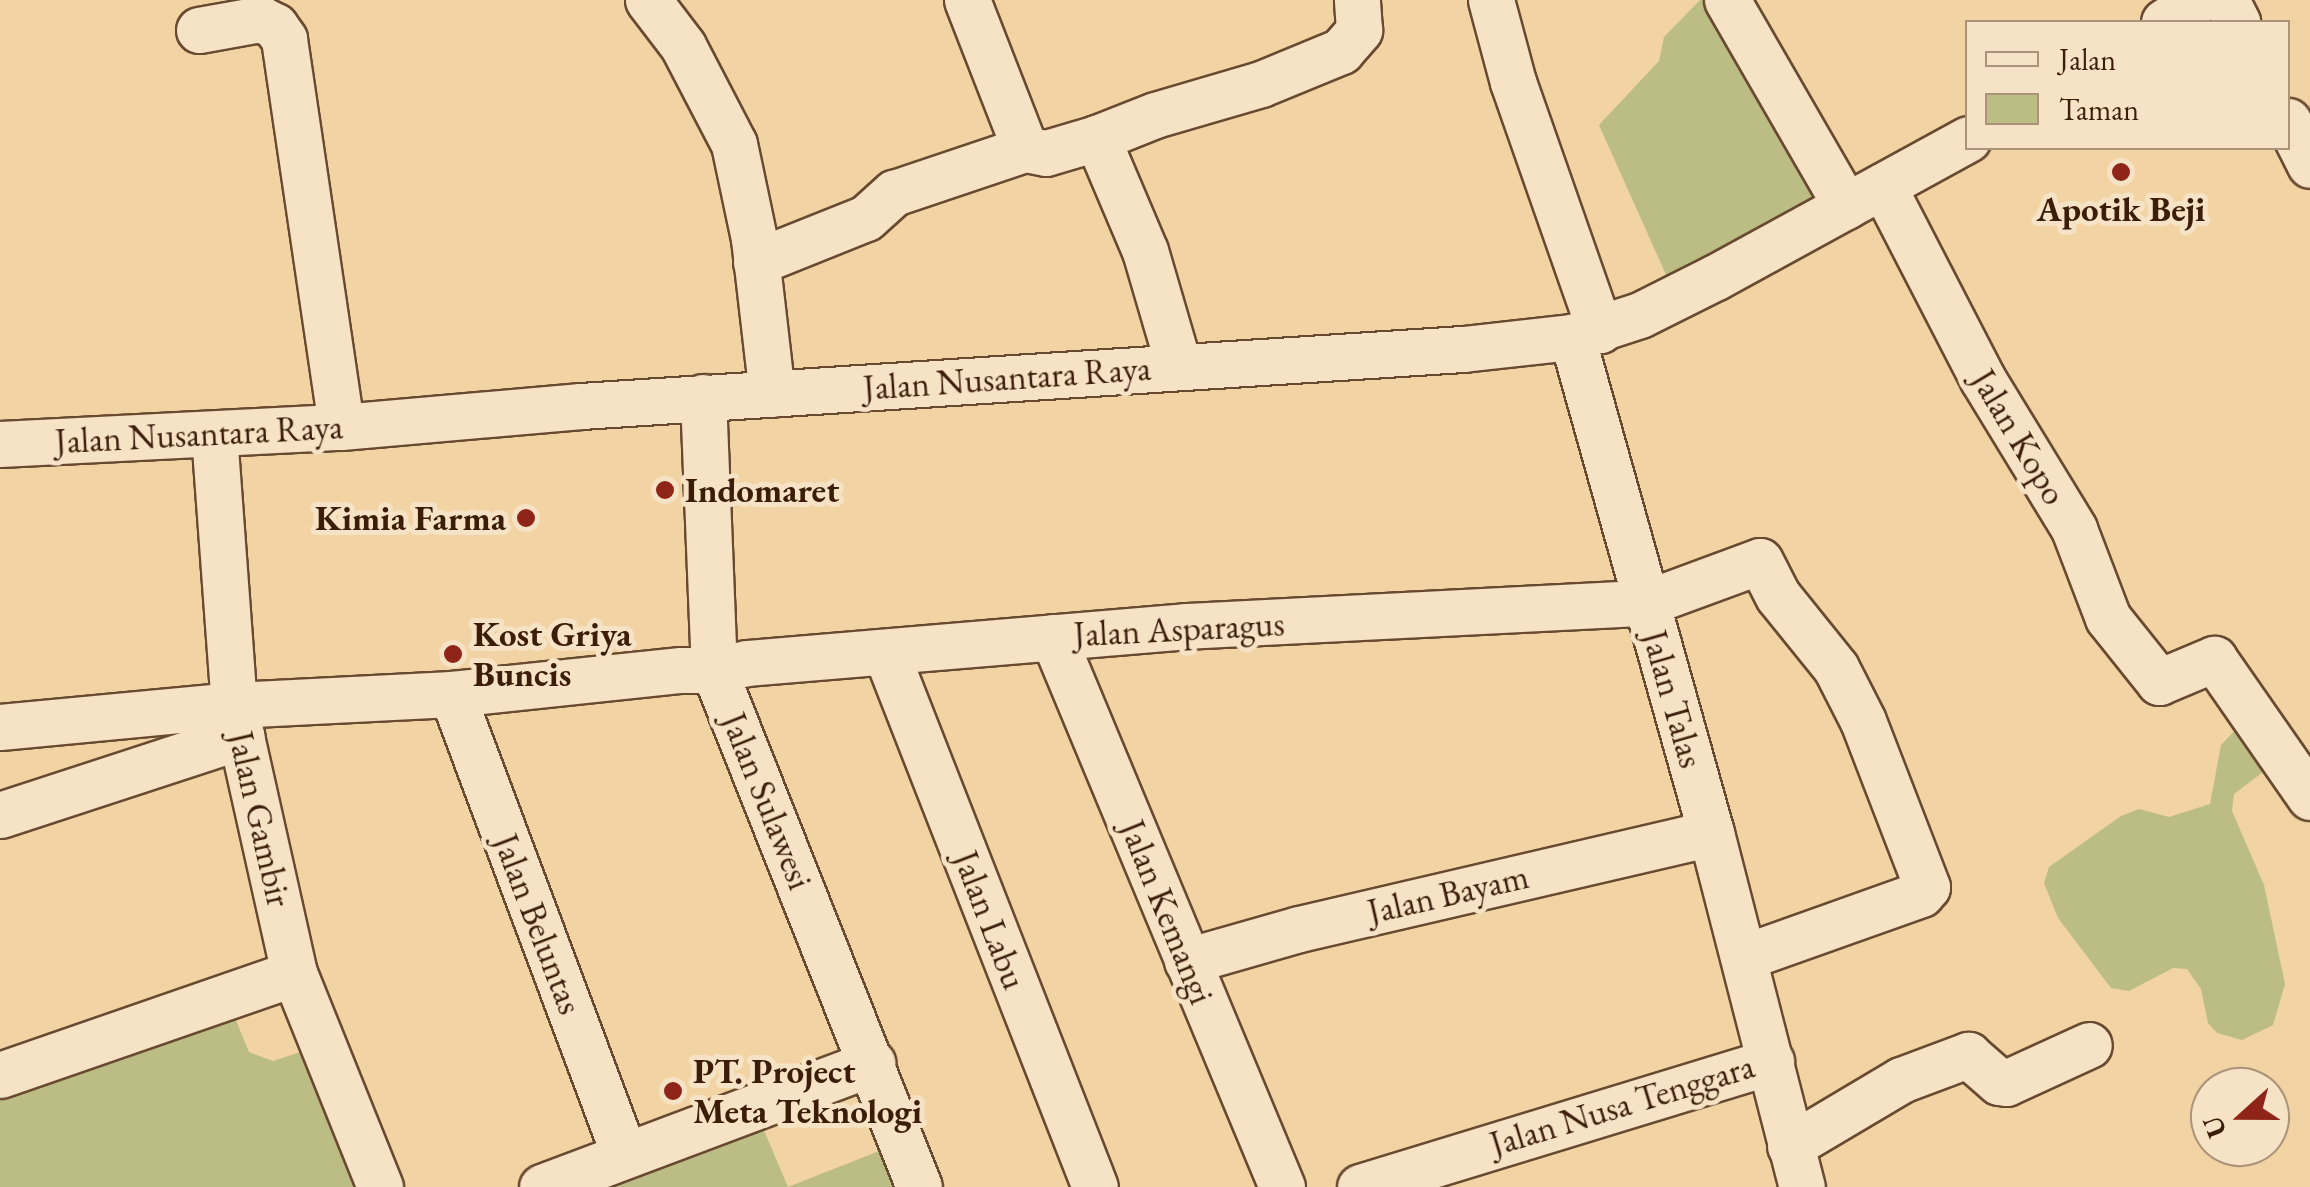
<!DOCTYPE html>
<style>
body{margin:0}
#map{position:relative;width:2310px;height:1187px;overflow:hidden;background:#f1d3a4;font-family:"EB Garamond",serif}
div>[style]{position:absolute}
.green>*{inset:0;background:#bcbc85}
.roads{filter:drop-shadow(2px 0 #684a30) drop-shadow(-2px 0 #684a30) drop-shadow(0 2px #684a30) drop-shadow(0 -2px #684a30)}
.minor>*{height:45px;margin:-22.5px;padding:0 22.5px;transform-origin:22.5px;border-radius:22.5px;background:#f6e2c4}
.dots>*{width:28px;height:28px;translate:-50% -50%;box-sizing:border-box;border:5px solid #f6e2c4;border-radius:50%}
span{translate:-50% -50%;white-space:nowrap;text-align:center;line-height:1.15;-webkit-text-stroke:10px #f6e2c4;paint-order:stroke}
.poi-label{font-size:35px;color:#3b1d09;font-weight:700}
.left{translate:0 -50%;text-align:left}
.right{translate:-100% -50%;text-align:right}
.street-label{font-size:35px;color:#3b1d09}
.legend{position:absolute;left:1965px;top:20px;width:325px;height:130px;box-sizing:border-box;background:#f6e2c4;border:2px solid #ab9379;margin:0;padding:12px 18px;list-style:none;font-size:30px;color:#3b1d09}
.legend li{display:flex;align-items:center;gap:20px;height:50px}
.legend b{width:50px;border:2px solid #ab9379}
.north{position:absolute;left:2190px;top:1067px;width:100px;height:100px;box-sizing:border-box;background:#f6e2c4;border:2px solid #ab9379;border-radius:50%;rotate:249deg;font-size:28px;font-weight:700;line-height:40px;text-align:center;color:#3b1d09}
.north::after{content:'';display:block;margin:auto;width:35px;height:45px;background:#8f2418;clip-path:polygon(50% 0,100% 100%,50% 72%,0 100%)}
</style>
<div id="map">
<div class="green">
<i style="clip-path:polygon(1700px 0,1727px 0,1846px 206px,1676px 297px,1599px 125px,1659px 61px,1664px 37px)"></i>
<i style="clip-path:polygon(2241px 724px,2267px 769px,2234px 794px,2232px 811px,2264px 885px,2285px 984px,2273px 1025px,2242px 1040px,2217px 1033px,2208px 1023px,2201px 989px,2187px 969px,2173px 968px,2129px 991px,2111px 988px,2058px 918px,2044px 883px,2049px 867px,2121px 816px,2139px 809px,2169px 817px,2210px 804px,2221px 745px)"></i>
<i style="clip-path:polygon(226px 996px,249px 1052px,273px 1061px,325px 1044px,380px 1187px,0 1187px,0 1075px)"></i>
<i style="clip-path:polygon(754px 1107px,788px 1187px,902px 1142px,919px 1187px,542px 1187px)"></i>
</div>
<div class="roads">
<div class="minor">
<i style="left:648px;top:0;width:58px;rotate:52.7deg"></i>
<i style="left:683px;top:46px;width:110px;rotate:62.5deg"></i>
<i style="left:734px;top:144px;width:97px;rotate:78.1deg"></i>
<i style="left:754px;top:239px;width:156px;rotate:83.4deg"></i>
<i style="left:967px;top:0;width:160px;rotate:68.7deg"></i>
<i style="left:1025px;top:149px;width:21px;rotate:11deg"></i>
<i style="left:1046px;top:153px;width:53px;rotate:-16.4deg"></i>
<i style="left:1491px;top:0;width:85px;rotate:75deg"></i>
<i style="left:1513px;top:82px;width:263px;rotate:70.7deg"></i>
<i style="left:1727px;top:0;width:238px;rotate:60deg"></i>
<i style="left:2226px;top:0;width:25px;rotate:63deg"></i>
<i style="left:2164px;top:22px;width:40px;rotate:-32.9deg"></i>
<i style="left:199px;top:30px;width:63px;rotate:-10.1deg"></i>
<i style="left:261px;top:19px;width:16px;rotate:27deg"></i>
<i style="left:275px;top:26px;width:16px;rotate:55deg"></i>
<i style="left:284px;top:39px;width:392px;rotate:81.6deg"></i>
<i style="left:2288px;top:121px;width:49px;rotate:63.4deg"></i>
<i style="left:1883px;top:186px;width:216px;rotate:62.7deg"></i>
<i style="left:1982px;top:378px;width:177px;rotate:58.6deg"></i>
<i style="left:2074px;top:529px;width:95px;rotate:69.1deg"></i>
<i style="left:2108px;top:618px;width:82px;rotate:51.4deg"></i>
<i style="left:2159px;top:682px;width:60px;rotate:-22.7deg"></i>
<i style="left:2214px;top:659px;width:168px;rotate:55.2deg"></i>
<i style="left:756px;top:262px;width:118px;rotate:-21.8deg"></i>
<i style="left:866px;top:218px;width:38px;rotate:-42deg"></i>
<i style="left:894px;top:193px;width:138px;rotate:-18.6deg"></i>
<i style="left:1572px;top:337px;width:515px;rotate:74.34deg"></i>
<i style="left:1711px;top:833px;width:366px;rotate:75.6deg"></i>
<i style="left:1179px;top:367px;width:121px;rotate:-106.3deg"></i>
<i style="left:1145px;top:251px;width:123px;rotate:-113deg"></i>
<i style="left:1097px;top:138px;width:62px;rotate:-21.6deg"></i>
<i style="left:1155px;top:115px;width:110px;rotate:-16.3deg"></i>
<i style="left:1261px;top:84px;width:87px;rotate:-22.4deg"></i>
<i style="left:1341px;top:51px;width:28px;rotate:-49deg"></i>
<i style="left:1359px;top:30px;width:30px;rotate:-94deg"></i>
<i style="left:703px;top:397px;width:273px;rotate:87.7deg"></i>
<i style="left:714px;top:670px;width:556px;rotate:68.37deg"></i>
<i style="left:214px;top:434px;width:272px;rotate:85.8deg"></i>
<i style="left:234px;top:705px;width:32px;rotate:77deg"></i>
<i style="left:241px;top:736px;width:243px;rotate:77.4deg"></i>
<i style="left:294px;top:973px;width:231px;rotate:68.1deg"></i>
<i style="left:0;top:444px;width:341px;rotate:-2.9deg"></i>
<i style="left:341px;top:427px;width:241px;rotate:-5deg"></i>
<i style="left:581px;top:406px;width:884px;rotate:-3.7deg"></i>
<i style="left:1463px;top:349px;width:110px;rotate:-6.3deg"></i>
<i style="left:1572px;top:337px;width:71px;rotate:-17.9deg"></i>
<i style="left:1640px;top:315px;width:85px;rotate:-26.6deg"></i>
<i style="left:1716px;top:277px;width:287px;rotate:-28.7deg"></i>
<i style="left:1053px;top:637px;width:596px;rotate:67.39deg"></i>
<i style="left:886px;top:653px;width:573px;rotate:68.63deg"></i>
<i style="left:452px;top:694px;width:490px;rotate:69.5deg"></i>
<i style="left:0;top:727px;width:235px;rotate:-5.4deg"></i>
<i style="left:234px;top:705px;width:218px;rotate:-2.9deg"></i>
<i style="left:452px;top:694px;width:230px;rotate:-6deg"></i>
<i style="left:681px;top:670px;width:33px"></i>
<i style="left:714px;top:670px;width:34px;rotate:-12deg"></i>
<i style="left:747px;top:663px;width:441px;rotate:-4.8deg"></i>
<i style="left:1186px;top:626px;width:461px;rotate:-2.9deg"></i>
<i style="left:1646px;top:603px;width:121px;rotate:-20.2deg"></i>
<i style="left:1760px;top:561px;width:39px;rotate:63deg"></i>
<i style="left:1778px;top:596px;width:92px;rotate:51.1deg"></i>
<i style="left:1836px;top:668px;width:59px;rotate:63deg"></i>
<i style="left:1863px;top:721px;width:178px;rotate:68.9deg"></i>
<i style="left:1927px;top:887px;width:9px;rotate:131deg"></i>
<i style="left:1921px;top:894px;width:188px;rotate:160.4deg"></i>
<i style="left:0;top:815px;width:254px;rotate:-18.1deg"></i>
<i style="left:1187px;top:961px;width:116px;rotate:-15.9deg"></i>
<i style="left:1299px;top:929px;width:423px;rotate:-13.1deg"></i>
<i style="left:0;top:1075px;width:311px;rotate:-19.1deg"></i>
<i style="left:1790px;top:1146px;width:129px;rotate:-30.7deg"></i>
<i style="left:1901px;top:1080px;width:72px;rotate:-20.5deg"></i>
<i style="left:1968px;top:1055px;width:41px;rotate:41.1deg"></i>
<i style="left:1999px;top:1082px;width:7px;rotate:8deg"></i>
<i style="left:2006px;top:1083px;width:91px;rotate:-24.6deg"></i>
<i style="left:542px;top:1187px;width:353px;rotate:-20.6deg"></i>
<i style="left:1360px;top:1187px;width:430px;rotate:-17deg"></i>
</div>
</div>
<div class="dots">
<i style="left:2121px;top:172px;background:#8f2418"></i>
<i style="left:665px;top:490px;background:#8f2418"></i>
<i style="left:526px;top:518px;background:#8f2418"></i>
<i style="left:453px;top:654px;background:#8f2418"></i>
<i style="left:673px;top:1091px;background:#8f2418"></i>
</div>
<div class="poi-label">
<span style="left:2121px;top:209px">Apotik Beji</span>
<span class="left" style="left:685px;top:490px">Indomaret</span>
<span class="right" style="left:506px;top:518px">Kimia Farma</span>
<span class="left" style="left:473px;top:654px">Kost Griya<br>Buncis</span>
<span class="left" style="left:693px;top:1091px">PT. Project<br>Meta Teknologi</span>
</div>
<div class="street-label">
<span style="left:1007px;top:378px;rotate:-4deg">Jalan Nusantara Raya</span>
<span style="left:199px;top:434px;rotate:-3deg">Jalan Nusantara Raya</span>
<span style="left:2019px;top:437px;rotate:59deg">Jalan Kopo</span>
<span style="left:1179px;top:629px;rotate:-3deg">Jalan Asparagus</span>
<span style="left:1673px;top:699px;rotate:74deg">Jalan Talas</span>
<span style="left:767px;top:801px;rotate:68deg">Jalan Sulawesi</span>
<span style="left:260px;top:819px;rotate:77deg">Jalan Gambir</span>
<span style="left:1448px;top:894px;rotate:-13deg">Jalan Bayam</span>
<span style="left:1167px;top:912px;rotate:68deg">Jalan Kemangi</span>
<span style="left:990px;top:920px;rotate:69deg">Jalan Labu</span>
<span style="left:538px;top:924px;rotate:69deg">Jalan Beluntas</span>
<span style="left:1622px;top:1105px;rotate:-17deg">Jalan Nusa Tenggara</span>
</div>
<ul class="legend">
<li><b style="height:12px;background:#f6e2c4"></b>Jalan</li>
<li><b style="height:28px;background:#bcbc85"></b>Taman</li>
</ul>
<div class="north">U</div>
</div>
